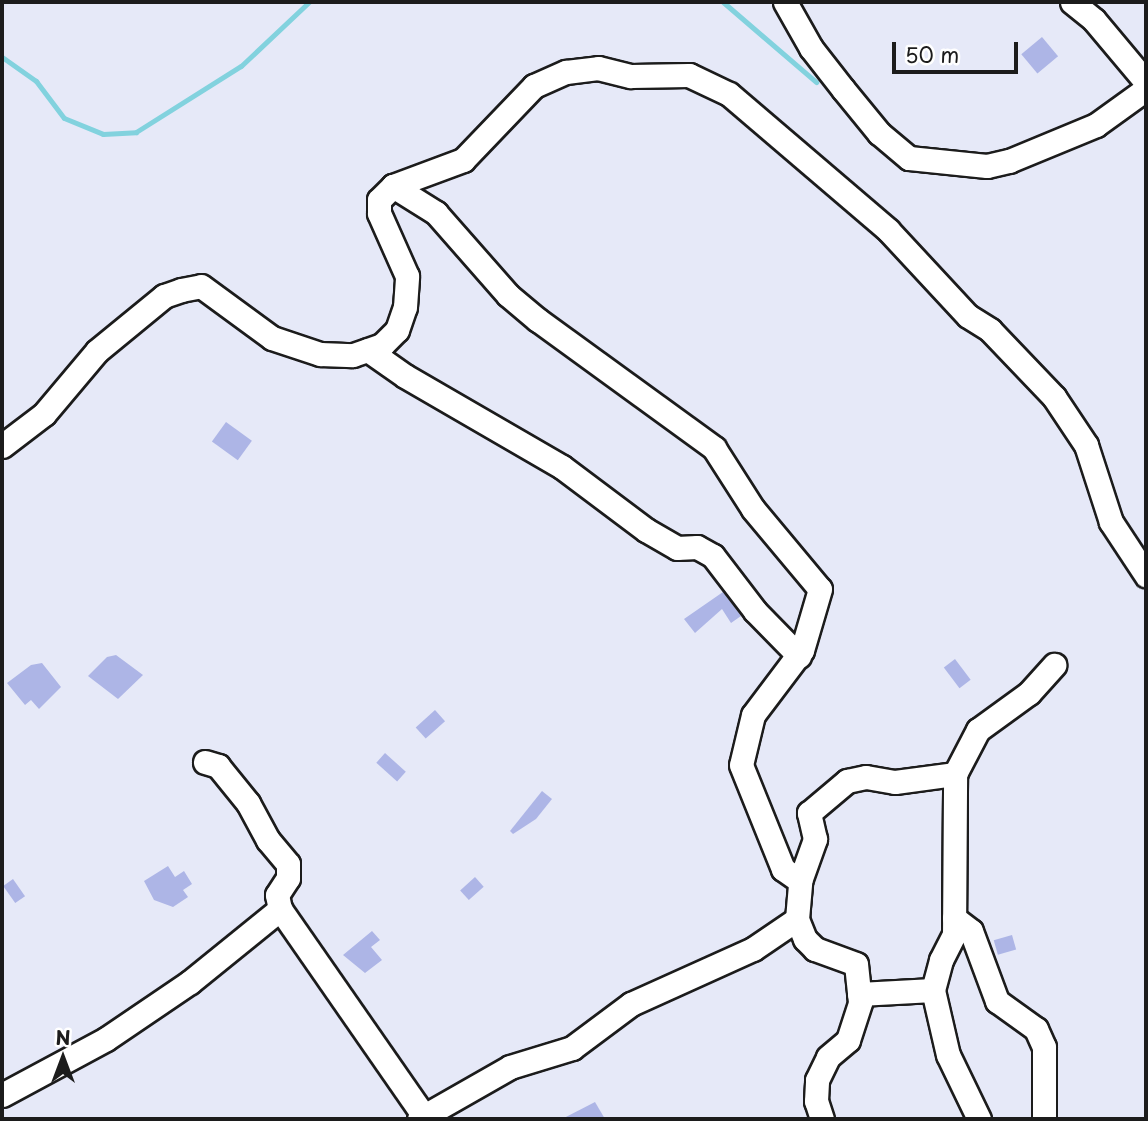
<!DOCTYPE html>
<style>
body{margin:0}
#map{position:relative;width:1148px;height:1121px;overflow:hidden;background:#e6e9f8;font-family:"Playpen Sans",sans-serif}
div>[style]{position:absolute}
.stream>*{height:5px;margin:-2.5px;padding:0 2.5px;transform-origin:2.5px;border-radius:2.5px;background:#82d2de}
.building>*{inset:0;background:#adb5e6;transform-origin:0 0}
.roads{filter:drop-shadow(2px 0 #1c1c1c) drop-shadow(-2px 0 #1c1c1c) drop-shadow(0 2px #1c1c1c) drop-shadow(0 -2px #1c1c1c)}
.minor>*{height:23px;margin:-11.5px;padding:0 11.5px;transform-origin:11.5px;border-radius:11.5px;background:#fff}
span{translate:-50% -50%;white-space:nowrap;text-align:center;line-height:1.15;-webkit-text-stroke:5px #fff;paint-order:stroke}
.frame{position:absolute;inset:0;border:4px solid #1c1c1c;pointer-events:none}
.north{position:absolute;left:28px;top:1023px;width:70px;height:70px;-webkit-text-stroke:5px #fff;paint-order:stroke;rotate:0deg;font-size:19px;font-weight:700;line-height:28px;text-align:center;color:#1c1c1c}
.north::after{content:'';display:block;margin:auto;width:24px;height:32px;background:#1c1c1c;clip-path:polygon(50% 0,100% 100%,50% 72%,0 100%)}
.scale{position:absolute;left:892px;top:42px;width:126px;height:32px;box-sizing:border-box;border:4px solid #1c1c1c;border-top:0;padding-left:9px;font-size:21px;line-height:24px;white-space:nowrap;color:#1c1c1c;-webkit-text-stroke:5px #fff;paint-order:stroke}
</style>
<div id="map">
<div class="stream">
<i style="left:723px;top:2px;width:123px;rotate:40.7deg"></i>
<i style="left:2px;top:57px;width:42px;rotate:35.2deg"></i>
<i style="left:36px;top:81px;width:46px;rotate:52.9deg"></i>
<i style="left:64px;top:118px;width:42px;rotate:22.3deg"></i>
<i style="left:103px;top:134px;width:33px;rotate:-3deg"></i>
<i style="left:136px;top:132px;width:124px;rotate:-32.2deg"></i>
<i style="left:241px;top:66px;width:93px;rotate:-43.3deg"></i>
</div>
<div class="building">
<i style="left:1042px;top:37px;width:25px;height:27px;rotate:50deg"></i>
<i style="left:226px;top:422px;width:32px;height:24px;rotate:36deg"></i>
<i style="clip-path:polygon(723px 592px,741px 616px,731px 623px,722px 609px,695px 633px,684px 619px)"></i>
<i style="clip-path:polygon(116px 655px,143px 675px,118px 699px,88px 676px,107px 657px)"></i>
<i style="left:955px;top:659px;width:26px;height:14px;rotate:53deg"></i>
<i style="clip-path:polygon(42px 663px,61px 687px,39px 709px,31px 700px,25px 705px,7px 683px,31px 665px)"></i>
<i style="left:435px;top:710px;width:15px;height:26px;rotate:48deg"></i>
<i style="left:385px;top:753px;width:28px;height:13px;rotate:42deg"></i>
<i style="clip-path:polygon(542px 791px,552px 799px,536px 819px,513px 834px,510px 831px)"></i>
<i style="clip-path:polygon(168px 866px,175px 877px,184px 871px,192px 884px,183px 890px,188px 897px,173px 907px,154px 900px,144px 881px)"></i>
<i style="left:475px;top:877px;width:13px;height:20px;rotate:48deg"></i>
<i style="left:13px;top:879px;width:21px;height:12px;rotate:55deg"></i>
<i style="clip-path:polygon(372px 931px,380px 940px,371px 947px,382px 960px,365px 973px,343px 955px)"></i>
<i style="left:1012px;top:935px;width:15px;height:19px;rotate:74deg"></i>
<i style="clip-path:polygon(595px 1102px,605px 1119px,562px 1119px)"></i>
</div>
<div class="roads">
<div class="minor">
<i style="left:785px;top:2px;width:53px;rotate:60.5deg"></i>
<i style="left:811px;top:48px;width:52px;rotate:52deg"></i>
<i style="left:843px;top:89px;width:57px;rotate:50.7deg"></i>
<i style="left:879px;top:133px;width:39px;rotate:40deg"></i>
<i style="left:909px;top:158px;width:78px;rotate:5.9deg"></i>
<i style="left:987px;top:166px;width:23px;rotate:-13deg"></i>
<i style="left:1009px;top:161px;width:94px;rotate:-22.5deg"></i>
<i style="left:1096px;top:125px;width:62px;rotate:-35.8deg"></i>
<i style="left:1072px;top:2px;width:28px;rotate:39deg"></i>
<i style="left:1094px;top:20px;width:81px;rotate:50deg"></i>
<i style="left:393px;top:186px;width:51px;rotate:32.1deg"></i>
<i style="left:436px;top:213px;width:109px;rotate:48.7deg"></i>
<i style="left:508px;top:295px;width:39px;rotate:40deg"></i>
<i style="left:538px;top:320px;width:218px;rotate:36deg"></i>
<i style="left:714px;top:448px;width:72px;rotate:57.4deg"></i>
<i style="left:753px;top:509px;width:104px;rotate:50.1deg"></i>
<i style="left:820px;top:589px;width:64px;rotate:106.4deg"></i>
<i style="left:802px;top:650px;width:81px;rotate:127deg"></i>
<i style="left:753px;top:715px;width:51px;rotate:103.5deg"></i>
<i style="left:741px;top:765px;width:112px;rotate:68deg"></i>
<i style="left:783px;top:869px;width:21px;rotate:35deg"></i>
<i style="left:368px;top:350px;width:45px;rotate:35.1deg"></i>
<i style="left:405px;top:376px;width:181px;rotate:30.1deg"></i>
<i style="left:562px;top:467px;width:105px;rotate:36.9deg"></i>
<i style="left:646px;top:530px;width:36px;rotate:30deg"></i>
<i style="left:677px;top:548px;width:20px;rotate:-3deg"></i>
<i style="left:697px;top:547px;width:18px;rotate:29deg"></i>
<i style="left:713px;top:556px;width:69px;rotate:52.6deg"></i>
<i style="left:755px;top:611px;width:63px;rotate:45.6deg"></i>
<i style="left:2px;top:446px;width:53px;rotate:-37.3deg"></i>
<i style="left:44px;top:414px;width:82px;rotate:-49.9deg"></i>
<i style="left:97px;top:351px;width:87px;rotate:-39.4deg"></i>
<i style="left:164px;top:296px;width:18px;rotate:-19deg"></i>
<i style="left:181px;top:290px;width:20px;rotate:-11deg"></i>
<i style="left:201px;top:286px;width:88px;rotate:36.2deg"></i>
<i style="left:272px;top:338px;width:51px;rotate:18.4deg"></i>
<i style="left:320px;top:354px;width:33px;rotate:2deg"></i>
<i style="left:353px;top:355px;width:31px;rotate:-19deg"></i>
<i style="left:382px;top:345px;width:21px;rotate:-45deg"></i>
<i style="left:397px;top:330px;width:24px;rotate:-71deg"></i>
<i style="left:405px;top:307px;width:31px;rotate:-86deg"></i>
<i style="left:407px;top:276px;width:69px;rotate:-114deg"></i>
<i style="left:379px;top:213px;width:13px;rotate:-90deg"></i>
<i style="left:379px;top:200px;width:20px;rotate:-45deg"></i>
<i style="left:393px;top:186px;width:75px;rotate:-20.4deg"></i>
<i style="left:463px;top:160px;width:103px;rotate:-46.2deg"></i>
<i style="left:534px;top:86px;width:35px;rotate:-24deg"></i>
<i style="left:566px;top:72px;width:32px;rotate:-7deg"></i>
<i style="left:598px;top:68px;width:34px;rotate:14deg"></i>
<i style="left:631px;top:76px;width:58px;rotate:-1deg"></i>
<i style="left:689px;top:75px;width:44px;rotate:25.4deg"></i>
<i style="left:729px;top:94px;width:209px;rotate:40.5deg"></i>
<i style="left:888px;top:230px;width:117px;rotate:47.1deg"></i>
<i style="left:968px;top:316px;width:26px;rotate:32deg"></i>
<i style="left:990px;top:330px;width:93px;rotate:46.3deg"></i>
<i style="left:1054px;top:397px;width:58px;rotate:56.3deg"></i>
<i style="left:1086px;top:445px;width:81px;rotate:72deg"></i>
<i style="left:1111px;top:522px;width:64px;rotate:56.6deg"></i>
<i style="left:205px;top:762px;width:14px;rotate:17deg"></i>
<i style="left:218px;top:766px;width:48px;rotate:51deg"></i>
<i style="left:248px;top:803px;width:42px;rotate:61.6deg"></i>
<i style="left:268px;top:840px;width:31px;rotate:50deg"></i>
<i style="left:288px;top:864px;width:14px;rotate:90deg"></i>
<i style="left:288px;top:878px;width:20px;rotate:123deg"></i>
<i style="left:277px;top:895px;width:14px;rotate:78deg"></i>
<i style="left:280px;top:909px;width:252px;rotate:55.2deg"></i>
<i style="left:954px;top:918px;width:21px;rotate:37deg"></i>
<i style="left:971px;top:931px;width:75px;rotate:69.6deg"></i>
<i style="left:997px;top:1001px;width:48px;rotate:35.7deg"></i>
<i style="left:1036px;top:1029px;width:20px;rotate:66deg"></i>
<i style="left:1044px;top:1047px;width:72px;rotate:90deg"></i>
<i style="left:859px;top:994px;width:74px;rotate:-3.1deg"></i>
<i style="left:2px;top:1095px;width:118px;rotate:-28.3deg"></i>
<i style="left:106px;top:1039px;width:102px;rotate:-34.2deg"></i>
<i style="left:190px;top:982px;width:116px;rotate:-39deg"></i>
<i style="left:419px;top:1119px;width:105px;rotate:-29.7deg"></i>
<i style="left:510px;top:1067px;width:65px;rotate:-17deg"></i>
<i style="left:572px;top:1048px;width:74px;rotate:-36.7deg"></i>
<i style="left:631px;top:1004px;width:134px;rotate:-24.3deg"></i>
<i style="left:753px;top:949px;width:53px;rotate:-34.3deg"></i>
<i style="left:822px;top:1119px;width:19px;rotate:-108deg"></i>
<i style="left:816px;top:1101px;width:21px;rotate:-87deg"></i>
<i style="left:817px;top:1080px;width:25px;rotate:-64deg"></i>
<i style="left:828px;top:1057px;width:26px;rotate:-40deg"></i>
<i style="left:848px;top:1040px;width:40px;rotate:-72deg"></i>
<i style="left:860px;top:1002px;width:38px;rotate:-96deg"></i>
<i style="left:856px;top:964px;width:44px;rotate:-159.9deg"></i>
<i style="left:815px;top:949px;width:14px;rotate:-135deg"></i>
<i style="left:805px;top:939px;width:22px;rotate:-112deg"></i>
<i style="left:797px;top:919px;width:38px;rotate:-85deg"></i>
<i style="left:800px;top:881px;width:45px;rotate:-70.3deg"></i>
<i style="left:815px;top:839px;width:27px;rotate:-103deg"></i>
<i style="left:809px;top:813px;width:50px;rotate:-40.1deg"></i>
<i style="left:847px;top:781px;width:19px;rotate:-12deg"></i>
<i style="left:866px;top:777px;width:29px;rotate:10deg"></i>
<i style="left:895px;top:782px;width:61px;rotate:-7.6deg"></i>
<i style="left:979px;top:1119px;width:71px;rotate:-115.8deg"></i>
<i style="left:948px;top:1055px;width:67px;rotate:-103deg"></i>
<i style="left:933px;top:990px;width:31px;rotate:-75deg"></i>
<i style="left:941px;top:960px;width:28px;rotate:-63deg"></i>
<i style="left:954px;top:935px;width:161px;rotate:-89.6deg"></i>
<i style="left:955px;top:774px;width:50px;rotate:-62.4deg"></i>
<i style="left:978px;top:730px;width:63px;rotate:-36deg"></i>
<i style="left:1029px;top:693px;width:38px;rotate:-48deg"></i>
</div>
</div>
<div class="frame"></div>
<div class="north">N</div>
<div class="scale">50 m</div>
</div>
